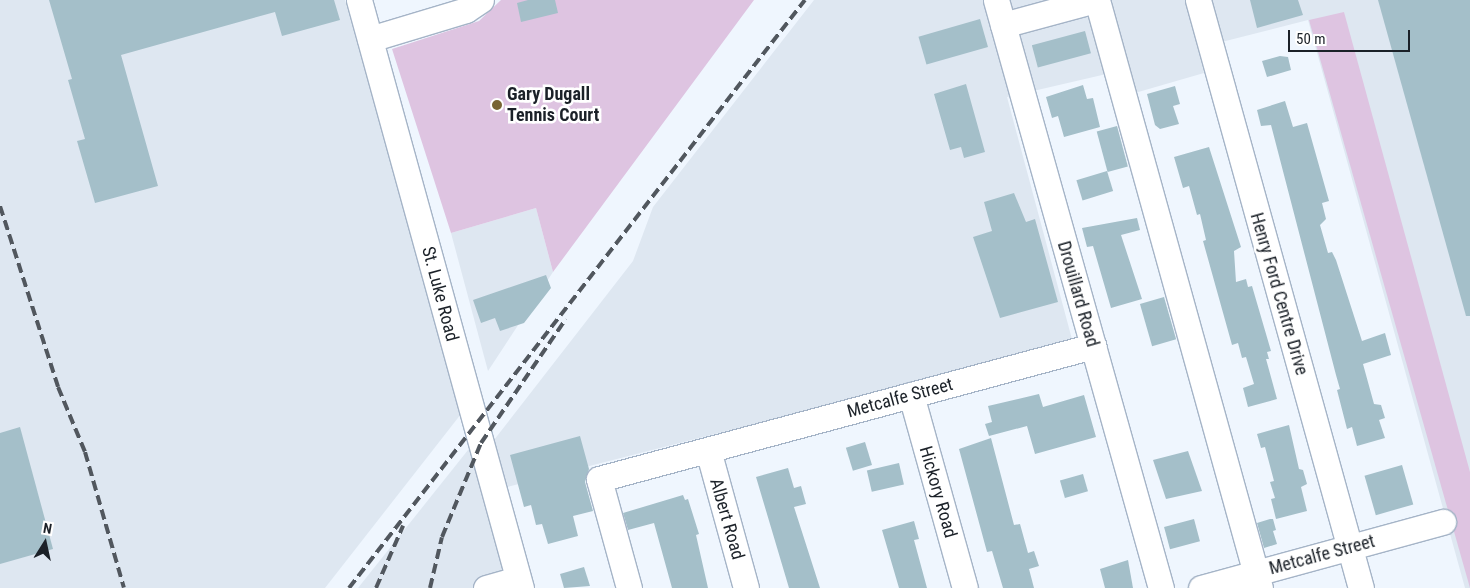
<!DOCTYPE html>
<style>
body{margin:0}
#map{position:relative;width:1470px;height:588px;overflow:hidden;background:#eff6fe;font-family:"Roboto Condensed",sans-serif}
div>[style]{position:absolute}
.built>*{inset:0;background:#dee7f1}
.green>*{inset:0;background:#dec4e1}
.building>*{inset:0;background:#a4bfc9;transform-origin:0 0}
.roads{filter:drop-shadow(1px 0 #a5b4c7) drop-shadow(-1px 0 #a5b4c7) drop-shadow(0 1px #a5b4c7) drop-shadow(0 -1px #a5b4c7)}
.minor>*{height:25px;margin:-12.5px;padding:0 12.5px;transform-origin:12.5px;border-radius:12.5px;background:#fff}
.rail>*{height:4px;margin-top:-2px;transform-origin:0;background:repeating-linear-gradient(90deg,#51575e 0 10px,transparent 0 15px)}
.dots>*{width:14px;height:14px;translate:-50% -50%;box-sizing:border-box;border:2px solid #fff;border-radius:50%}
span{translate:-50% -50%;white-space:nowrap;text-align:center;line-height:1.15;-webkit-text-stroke:5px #fff;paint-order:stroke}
.poi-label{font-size:18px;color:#1b2128;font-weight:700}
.left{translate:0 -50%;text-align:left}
.street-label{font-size:18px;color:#1b2128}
.north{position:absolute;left:20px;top:518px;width:50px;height:50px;-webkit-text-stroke:4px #fff;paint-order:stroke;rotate:10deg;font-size:14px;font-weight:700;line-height:20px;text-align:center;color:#1b2128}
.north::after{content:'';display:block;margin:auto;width:18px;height:22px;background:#1b2128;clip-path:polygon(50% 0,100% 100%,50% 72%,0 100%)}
.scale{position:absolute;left:1288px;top:30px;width:122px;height:22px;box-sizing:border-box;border:2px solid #1b2128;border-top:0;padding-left:6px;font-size:15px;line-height:18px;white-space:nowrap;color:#1b2128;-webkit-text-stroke:4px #fff;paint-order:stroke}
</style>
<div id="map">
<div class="built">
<i style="clip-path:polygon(0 0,345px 0,461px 414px,325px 588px,0 588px)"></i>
<i style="clip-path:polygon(814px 0,1470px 0,1470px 588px,1465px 588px,1308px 20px,1198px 48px,1204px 73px,1121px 97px,1115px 72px,1007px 97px,1073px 343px,507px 487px,494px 440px,633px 261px,653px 207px)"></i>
<i style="clip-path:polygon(536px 208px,553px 272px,488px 371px,451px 233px)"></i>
<i style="clip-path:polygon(472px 445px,510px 588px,358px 588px)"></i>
</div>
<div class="green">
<i style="clip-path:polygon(501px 0,754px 0,553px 272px,536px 208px,451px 233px,392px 49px,479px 21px)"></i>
<i style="clip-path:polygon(1344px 12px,1470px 472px,1470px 588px,1309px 20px)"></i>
</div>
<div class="building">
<i style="clip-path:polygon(49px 0,334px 0,340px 20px,282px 36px,275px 12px,121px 55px,158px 186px,95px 203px,77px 141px,85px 139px,68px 80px,72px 79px)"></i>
<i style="clip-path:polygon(528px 0,555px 0,558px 13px,521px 22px,517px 3px)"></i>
<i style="clip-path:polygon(1250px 0,1298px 0,1303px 15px,1257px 28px)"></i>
<i style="clip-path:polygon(1378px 0,1470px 0,1470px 316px,1466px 316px)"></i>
<i style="left:980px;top:19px;width:29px;height:64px;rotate:74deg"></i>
<i style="left:1085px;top:31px;width:23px;height:55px;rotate:75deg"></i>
<i style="clip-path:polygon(1280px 56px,1288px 57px,1291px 70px,1267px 77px,1262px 61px)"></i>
<i style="clip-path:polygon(966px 84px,985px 152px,964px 158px,961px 147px,950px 150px,934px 94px)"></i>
<i style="clip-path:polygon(1083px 85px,1087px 99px,1093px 98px,1100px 127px,1064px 137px,1058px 116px,1052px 118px,1046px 97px)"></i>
<i style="clip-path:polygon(1175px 86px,1180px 104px,1173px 106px,1179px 124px,1160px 129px,1155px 125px,1147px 94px)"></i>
<i style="clip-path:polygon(1285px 101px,1293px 127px,1307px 123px,1329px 201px,1322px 203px,1326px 219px,1320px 225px,1328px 253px,1332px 252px,1336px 260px,1362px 341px,1385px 333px,1391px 355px,1363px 364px,1374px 404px,1381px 405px,1385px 418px,1379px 420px,1385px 438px,1357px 446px,1352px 427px,1347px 429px,1337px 390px,1340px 389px,1336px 375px,1271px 125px,1261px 126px,1257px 110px)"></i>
<i style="left:1117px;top:126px;width:42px;height:21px;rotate:75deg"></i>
<i style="clip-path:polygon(1209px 147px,1241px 247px,1234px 251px,1236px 282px,1246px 279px,1248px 287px,1252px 286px,1271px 351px,1267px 352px,1269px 359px,1266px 359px,1277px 399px,1248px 407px,1243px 388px,1254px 384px,1246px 357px,1242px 358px,1238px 343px,1232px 345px,1203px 241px,1206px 240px,1200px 214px,1197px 215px,1189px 186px,1183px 188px,1174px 157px)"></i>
<i style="left:1107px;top:171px;width:21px;height:32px;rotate:73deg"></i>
<i style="clip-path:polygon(1014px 193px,1026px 222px,1035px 219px,1058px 302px,1000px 318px,973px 237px,992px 231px,984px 202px)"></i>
<i style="clip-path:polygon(1137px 218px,1140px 230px,1121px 235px,1142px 299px,1111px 308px,1093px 246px,1087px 247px,1082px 228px)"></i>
<i style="clip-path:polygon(546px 275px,551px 288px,524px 323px,500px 331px,495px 318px,481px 323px,473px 300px)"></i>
<i style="left:1164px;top:297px;width:44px;height:25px;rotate:74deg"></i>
<i style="clip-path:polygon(1039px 394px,1043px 407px,1084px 395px,1096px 437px,1035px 454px,1027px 426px,989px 436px,985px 424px,992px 422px,988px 406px)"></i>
<i style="clip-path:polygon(1289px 425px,1299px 469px,1303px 470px,1307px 484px,1301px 487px,1307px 511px,1276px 519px,1271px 499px,1275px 498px,1270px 482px,1274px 481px,1265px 447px,1261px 448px,1257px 434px)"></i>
<i style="clip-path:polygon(20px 427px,53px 549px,0 564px,0 433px)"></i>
<i style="clip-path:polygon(580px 436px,589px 469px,585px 482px,593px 511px,573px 516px,578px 536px,548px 544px,542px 524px,536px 525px,531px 505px,524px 507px,510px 455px)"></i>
<i style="clip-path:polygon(991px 438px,1014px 525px,1020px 524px,1028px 553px,1034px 551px,1039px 566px,1029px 569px,1034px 588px,1003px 588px,992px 551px,987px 552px,959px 449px)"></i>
<i style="left:865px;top:442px;width:24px;height:20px;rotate:73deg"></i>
<i style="clip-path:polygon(1188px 451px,1202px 491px,1166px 499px,1153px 460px)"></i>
<i style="left:899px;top:463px;width:22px;height:33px;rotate:77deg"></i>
<i style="left:1402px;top:465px;width:41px;height:39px;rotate:74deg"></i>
<i style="clip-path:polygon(788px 468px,794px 488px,801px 486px,806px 504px,794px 507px,820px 588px,789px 588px,756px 477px)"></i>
<i style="left:1083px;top:474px;width:18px;height:24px;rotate:74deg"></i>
<i style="clip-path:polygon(683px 495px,685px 500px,688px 499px,699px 534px,696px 535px,708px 588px,672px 588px,654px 523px,628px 530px,623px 513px)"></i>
<i style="left:1194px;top:519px;width:23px;height:31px;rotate:75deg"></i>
<i style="clip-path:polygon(1270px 519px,1273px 519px,1276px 530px,1273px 531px,1277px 544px,1264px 548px,1257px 523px)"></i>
<i style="clip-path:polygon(914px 521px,919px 539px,914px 540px,927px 588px,899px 588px,882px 530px)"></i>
<i style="clip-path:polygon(1128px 560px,1133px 588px,1105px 588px,1100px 569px)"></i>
<i style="clip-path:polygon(584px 567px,590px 586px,564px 588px,560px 574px)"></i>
</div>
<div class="roads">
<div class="minor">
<i style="left:359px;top:0;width:610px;rotate:74.6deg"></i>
<i style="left:996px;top:0;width:611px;rotate:74.33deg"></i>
<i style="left:1097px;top:0;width:610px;rotate:74.51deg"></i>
<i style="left:1198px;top:0;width:610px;rotate:74.51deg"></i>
<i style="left:1003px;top:25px;width:95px;rotate:-15.2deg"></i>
<i style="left:370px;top:39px;width:100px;rotate:-16.8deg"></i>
<i style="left:466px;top:10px;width:18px;rotate:-34deg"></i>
<i style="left:911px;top:395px;width:200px;rotate:74.4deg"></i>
<i style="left:708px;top:450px;width:143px;rotate:74.6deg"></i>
<i style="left:486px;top:588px;width:33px;rotate:-16deg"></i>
<i style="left:629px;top:588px;width:113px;rotate:-105.4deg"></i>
<i style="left:599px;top:479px;width:512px;rotate:-15.07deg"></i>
<i style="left:1201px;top:588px;width:251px;rotate:-15.3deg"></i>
</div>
</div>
<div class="rail">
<i style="left:0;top:206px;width:190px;rotate:72.2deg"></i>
<i style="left:58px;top:387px;width:70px;rotate:67.4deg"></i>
<i style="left:85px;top:452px;width:141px;rotate:74deg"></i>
<i style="left:349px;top:588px;width:744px;rotate:-52.21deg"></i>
<i style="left:376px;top:588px;width:68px;rotate:-66.5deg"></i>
<i style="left:430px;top:588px;width:52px;rotate:-76.8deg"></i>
<i style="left:442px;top:537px;width:102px;rotate:-67.5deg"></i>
<i style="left:481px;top:443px;width:150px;rotate:-55.6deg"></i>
</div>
<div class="dots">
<i style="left:497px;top:105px;background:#786433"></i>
</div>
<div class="poi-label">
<span class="left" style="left:507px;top:105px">Gary Dugall<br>Tennis Court</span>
</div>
<div class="street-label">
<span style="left:440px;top:294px;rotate:75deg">St. Luke Road</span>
<span style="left:1078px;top:294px;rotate:74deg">Drouillard Road</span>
<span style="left:1279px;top:294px;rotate:74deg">Henry Ford Centre Drive</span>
<span style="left:900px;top:398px;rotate:-15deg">Metcalfe Street</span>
<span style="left:938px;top:492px;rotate:74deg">Hickory Road</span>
<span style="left:727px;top:519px;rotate:74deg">Albert Road</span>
<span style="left:1322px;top:555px;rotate:-15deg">Metcalfe Street</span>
</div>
<div class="north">N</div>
<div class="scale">50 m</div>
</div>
